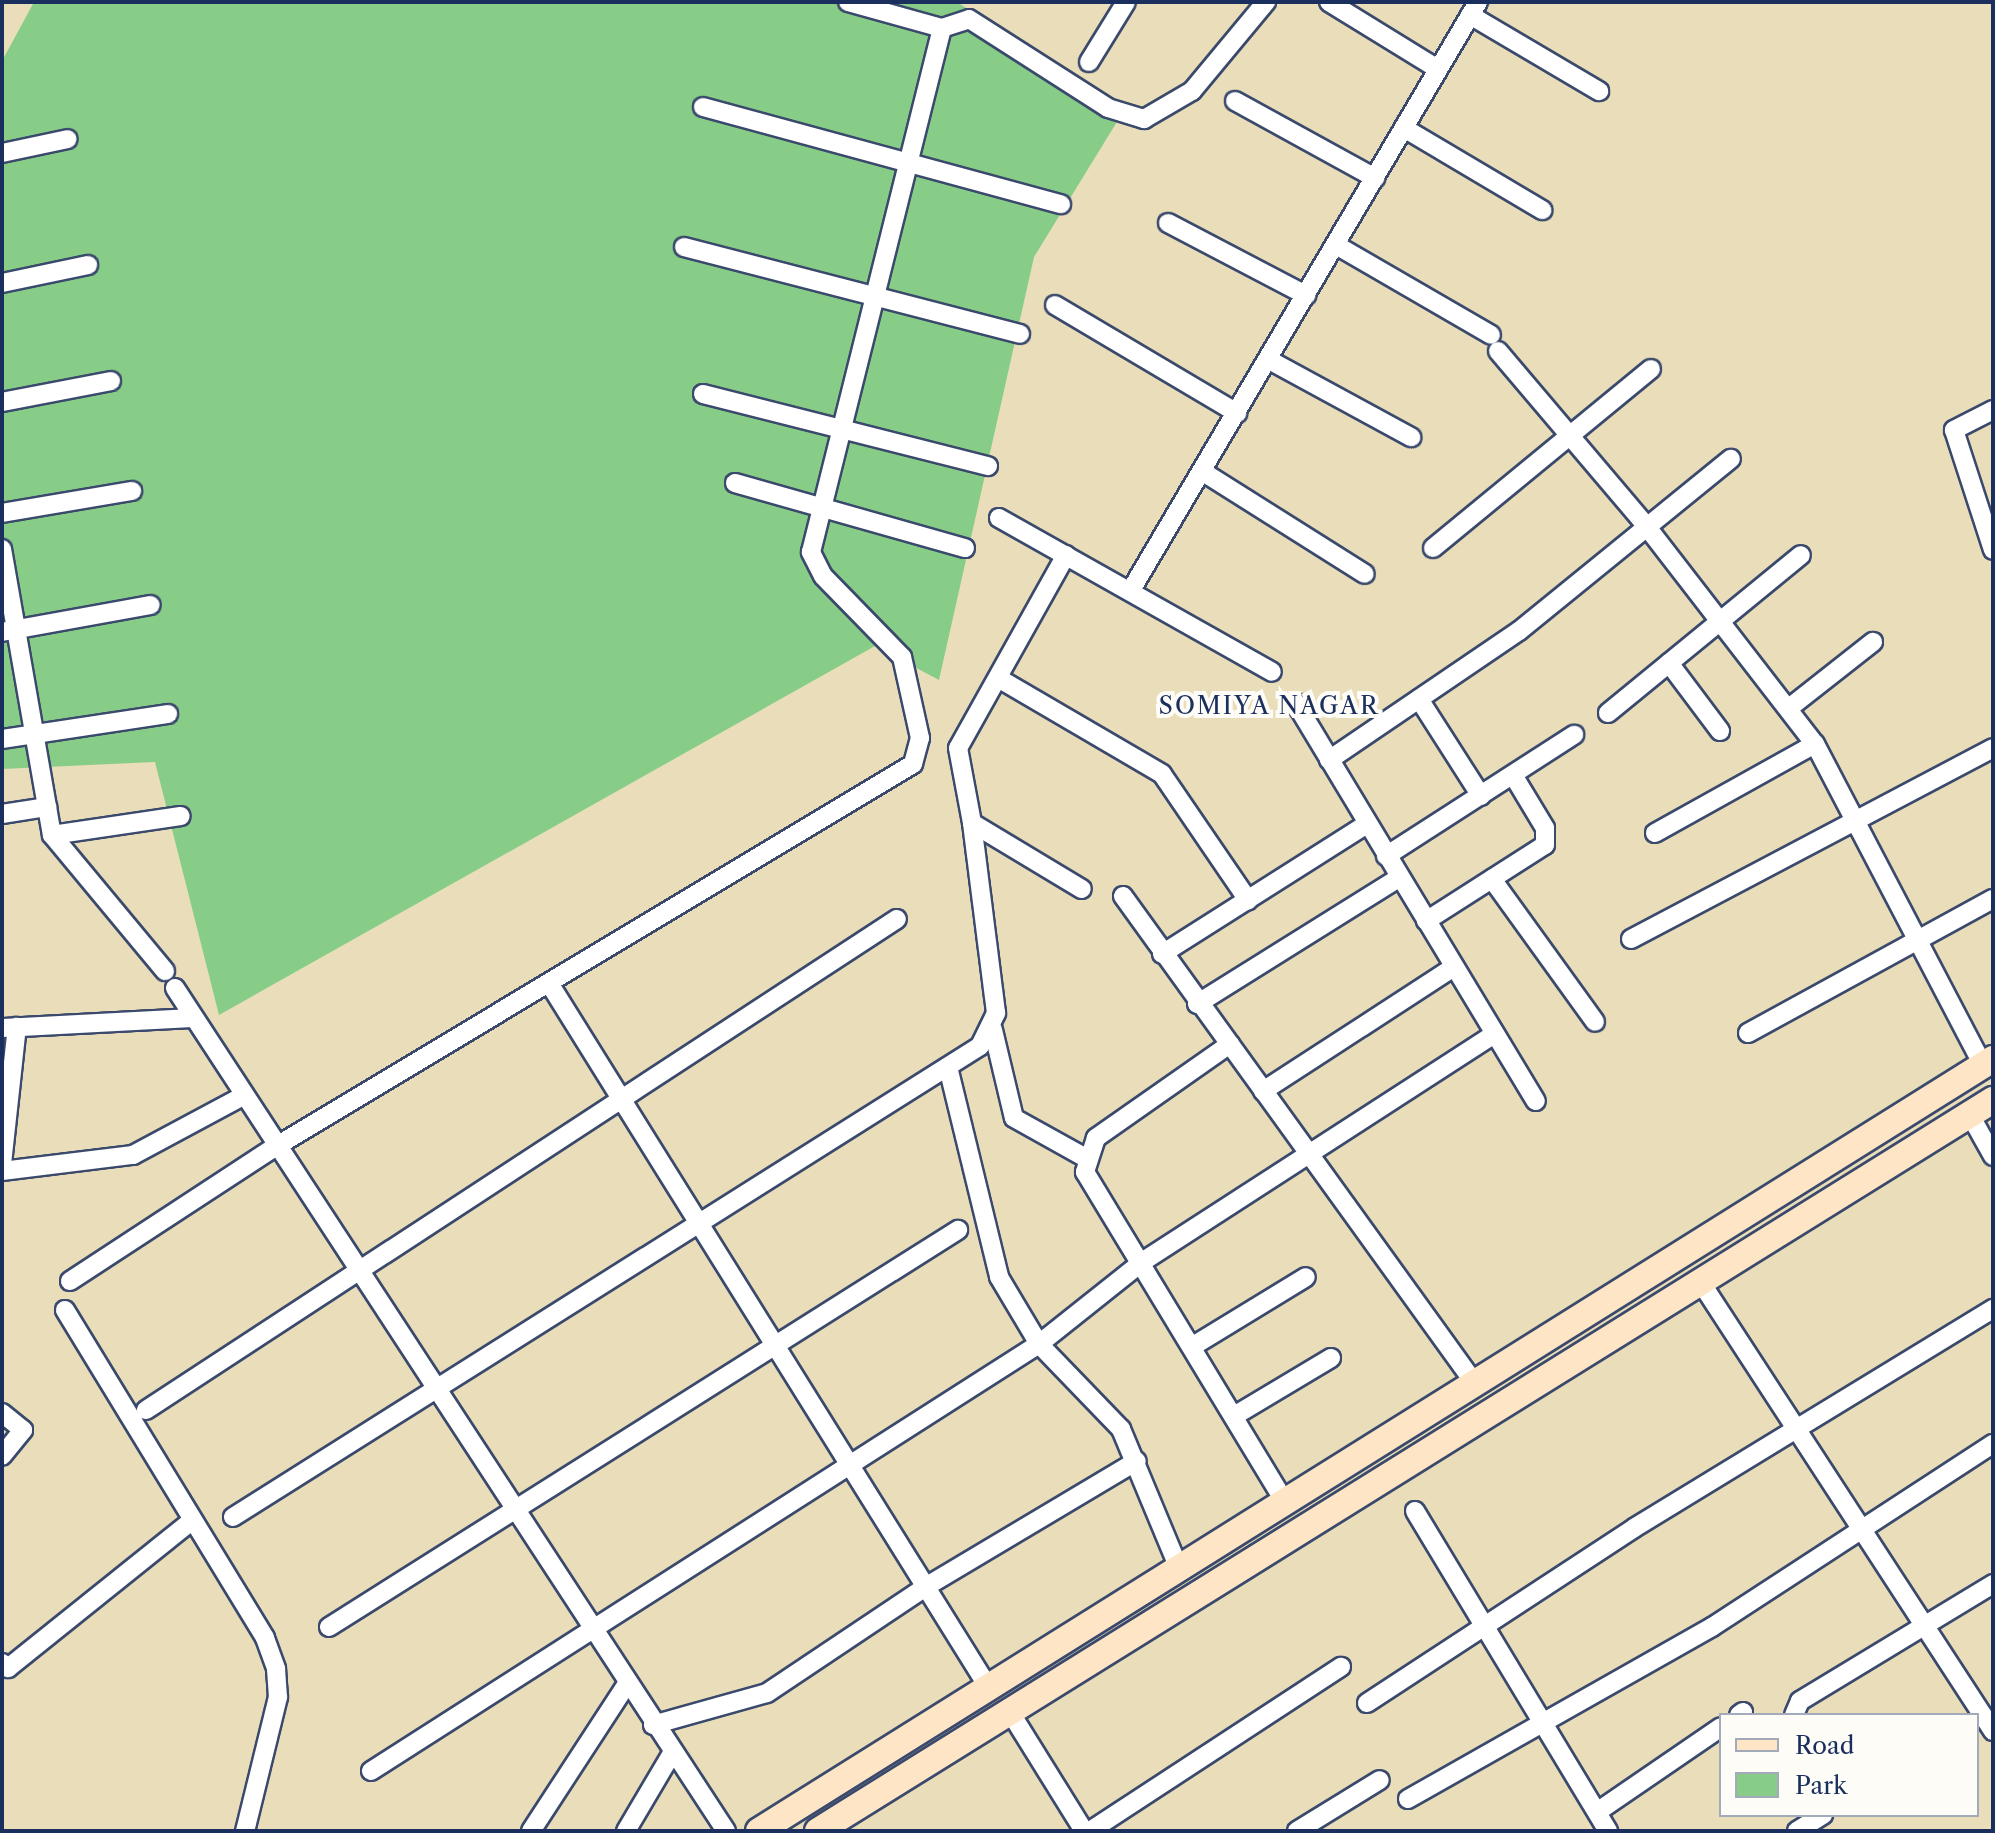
<!DOCTYPE html>
<style>
body{margin:0}
#map{position:relative;width:1995px;height:1833px;overflow:hidden;background:#e9deb9;font-family:"Libre Caslon Text",serif}
div>[style]{position:absolute}
.green>*{inset:0;background:#88cd87}
.roads{filter:drop-shadow(2px 0 #3a496c) drop-shadow(-2px 0 #3a496c) drop-shadow(0 2px #3a496c) drop-shadow(0 -2px #3a496c)}
.street>*{height:18px;margin:-9px;padding:0 9px;transform-origin:9px;border-radius:9px;background:#fff}
.secondary>*{height:26px;margin:-13px;padding:0 13px;transform-origin:13px;border-radius:13px;background:#fde5c5}
span{translate:-50% -50%;white-space:nowrap;text-align:center;line-height:1.15;-webkit-text-stroke:8px #fdfcf7;paint-order:stroke}
.neighbourhood-label{font-size:24px;color:#1b2f5e;letter-spacing:2px}
.frame{position:absolute;inset:0;border:4px solid #1b2f5e;pointer-events:none}
.legend{position:absolute;left:1719px;top:1713px;width:260px;height:104px;box-sizing:border-box;background:#fdfcf7;border:2px solid #a3aaba;margin:0;padding:10px 14px;list-style:none;font-size:24px;color:#1b2f5e}
.legend li{display:flex;align-items:center;gap:16px;height:40px}
.legend b{width:40px;border:2px solid #a3aaba}
</style>
<div id="map">
<div class="green">
<i style="clip-path:polygon(34px 2px,957px 2px,1123px 112px,1034px 257px,939px 680px,875px 646px,219px 1015px,155px 762px,2px 769px,2px 61px)"></i>
</div>
<div class="roads">
<div class="street">
<i style="left:848px;top:2px;width:98px;rotate:15.5deg"></i>
<i style="left:1329px;top:2px;width:128px;rotate:31.6deg"></i>
<i style="left:1470px;top:15px;width:150px;rotate:30.5deg"></i>
<i style="left:1089px;top:62px;width:70px;rotate:-58.3deg"></i>
<i style="left:1235px;top:101px;width:160px;rotate:28.8deg"></i>
<i style="left:703px;top:107px;width:371px;rotate:15.2deg"></i>
<i style="left:1404px;top:128px;width:161px;rotate:30.7deg"></i>
<i style="left:2px;top:153px;width:67px;rotate:-12deg"></i>
<i style="left:1168px;top:223px;width:156px;rotate:27.6deg"></i>
<i style="left:1336px;top:245px;width:179px;rotate:30.1deg"></i>
<i style="left:684px;top:247px;width:347px;rotate:14.5deg"></i>
<i style="left:2px;top:283px;width:88px;rotate:-11.8deg"></i>
<i style="left:1055px;top:305px;width:212px;rotate:30.7deg"></i>
<i style="left:1498px;top:351px;width:231px;rotate:49.7deg"></i>
<i style="left:1647px;top:527px;width:274px;rotate:52.3deg"></i>
<i style="left:1815px;top:744px;width:363px;rotate:62.4deg"></i>
<i style="left:1269px;top:360px;width:162px;rotate:28.5deg"></i>
<i style="left:703px;top:394px;width:294px;rotate:14.2deg"></i>
<i style="left:2px;top:402px;width:111px;rotate:-10.9deg"></i>
<i style="left:1993px;top:410px;width:44px;rotate:152.9deg"></i>
<i style="left:1954px;top:430px;width:126px;rotate:72deg"></i>
<i style="left:1203px;top:472px;width:191px;rotate:32.2deg"></i>
<i style="left:735px;top:483px;width:239px;rotate:15.8deg"></i>
<i style="left:2px;top:513px;width:132px;rotate:-9.6deg"></i>
<i style="left:999px;top:518px;width:313px;rotate:29.4deg"></i>
<i style="left:1433px;top:548px;width:282px;rotate:-39.4deg"></i>
<i style="left:2px;top:549px;width:290px;rotate:80.1deg"></i>
<i style="left:52px;top:835px;width:177px;rotate:50.3deg"></i>
<i style="left:1066px;top:555px;width:221px;rotate:119.2deg"></i>
<i style="left:958px;top:748px;width:76px;rotate:79.4deg"></i>
<i style="left:972px;top:823px;width:128px;rotate:31deg"></i>
<i style="left:1131px;top:590px;width:683px;rotate:-59.45deg"></i>
<i style="left:2px;top:632px;width:151px;rotate:-10.3deg"></i>
<i style="left:1669px;top:663px;width:85px;rotate:53.1deg"></i>
<i style="left:998px;top:678px;width:190px;rotate:30.3deg"></i>
<i style="left:1162px;top:774px;width:153px;rotate:55.7deg"></i>
<i style="left:1419px;top:699px;width:115px;rotate:57.4deg"></i>
<i style="left:1295px;top:702px;width:466px;rotate:58.9deg"></i>
<i style="left:1789px;top:708px;width:107px;rotate:-38.2deg"></i>
<i style="left:1608px;top:713px;width:249px;rotate:-39.3deg"></i>
<i style="left:2px;top:739px;width:168px;rotate:-8.6deg"></i>
<i style="left:1329px;top:760px;width:230px;rotate:-34.2deg"></i>
<i style="left:1519px;top:631px;width:273px;rotate:-39.1deg"></i>
<i style="left:2px;top:814px;width:46px;rotate:-8.8deg"></i>
<i style="left:1655px;top:833px;width:183px;rotate:-29.1deg"></i>
<i style="left:52px;top:835px;width:130px;rotate:-8.4deg"></i>
<i style="left:1386px;top:856px;width:224px;rotate:-32.8deg"></i>
<i style="left:1492px;top:879px;width:176px;rotate:54.2deg"></i>
<i style="left:1123px;top:896px;width:598px;rotate:54.18deg"></i>
<i style="left:1426px;top:921px;width:141px;rotate:-32.6deg"></i>
<i style="left:1545px;top:845px;width:17px;rotate:-90deg"></i>
<i style="left:1545px;top:828px;width:62px;rotate:-121.1deg"></i>
<i style="left:1631px;top:939px;width:409px;rotate:-27.8deg"></i>
<i style="left:1162px;top:954px;width:243px;rotate:-32.4deg"></i>
<i style="left:549px;top:983px;width:827px;rotate:58.04deg"></i>
<i style="left:175px;top:988px;width:1007px;rotate:56.83deg"></i>
<i style="left:1197px;top:1004px;width:238px;rotate:-32deg"></i>
<i style="left:2px;top:1028px;width:191px;rotate:-3deg"></i>
<i style="left:993px;top:1030px;width:90px;rotate:76.6deg"></i>
<i style="left:1014px;top:1118px;width:80px;rotate:29.1deg"></i>
<i style="left:1748px;top:1033px;width:279px;rotate:-28.7deg"></i>
<i style="left:1230px;top:1044px;width:164px;rotate:145deg"></i>
<i style="left:1096px;top:1138px;width:36px;rotate:108deg"></i>
<i style="left:1085px;top:1172px;width:382px;rotate:58.8deg"></i>
<i style="left:948px;top:1067px;width:216px;rotate:76.3deg"></i>
<i style="left:999px;top:1277px;width:78px;rotate:59.2deg"></i>
<i style="left:1039px;top:1344px;width:118px;rotate:46deg"></i>
<i style="left:1121px;top:1429px;width:148px;rotate:67.4deg"></i>
<i style="left:1263px;top:1091px;width:228px;rotate:-33deg"></i>
<i style="left:1970px;top:1115px;width:47px;rotate:60.7deg"></i>
<i style="left:2px;top:1164px;width:138px;rotate:-83.8deg"></i>
<i style="left:2px;top:1171px;width:132px;rotate:-7deg"></i>
<i style="left:133px;top:1155px;width:123px;rotate:-28.2deg"></i>
<i style="left:70px;top:1281px;width:245px;rotate:-33.2deg"></i>
<i style="left:275px;top:1147px;width:744px;rotate:-30.98deg"></i>
<i style="left:913px;top:764px;width:27px;rotate:-75deg"></i>
<i style="left:920px;top:738px;width:83px;rotate:-102.5deg"></i>
<i style="left:902px;top:657px;width:113px;rotate:-134.3deg"></i>
<i style="left:823px;top:576px;width:27px;rotate:-117deg"></i>
<i style="left:811px;top:552px;width:540px;rotate:-75.96deg"></i>
<i style="left:942px;top:28px;width:28px;rotate:-18deg"></i>
<i style="left:969px;top:19px;width:165px;rotate:32.6deg"></i>
<i style="left:1108px;top:108px;width:38px;rotate:17deg"></i>
<i style="left:1144px;top:119px;width:56px;rotate:-30.3deg"></i>
<i style="left:1192px;top:91px;width:116px;rotate:-50.3deg"></i>
<i style="left:1700px;top:1281px;width:537px;rotate:56.93deg"></i>
<i style="left:65px;top:1310px;width:384px;rotate:58.6deg"></i>
<i style="left:265px;top:1638px;width:33px;rotate:70deg"></i>
<i style="left:276px;top:1669px;width:28px;rotate:86deg"></i>
<i style="left:278px;top:1697px;width:138px;rotate:103.8deg"></i>
<i style="left:1193px;top:1346px;width:132px;rotate:-31.4deg"></i>
<i style="left:146px;top:1410px;width:897px;rotate:-33.18deg"></i>
<i style="left:2px;top:1413px;width:27px;rotate:39deg"></i>
<i style="left:23px;top:1430px;width:33px;rotate:129deg"></i>
<i style="left:1234px;top:1416px;width:113px;rotate:-30.9deg"></i>
<i style="left:1415px;top:1511px;width:374px;rotate:58.9deg"></i>
<i style="left:233px;top:1517px;width:883px;rotate:-32.23deg"></i>
<i style="left:980px;top:1046px;width:37px;rotate:-64deg"></i>
<i style="left:996px;top:1013px;width:192px;rotate:-97.2deg"></i>
<i style="left:329px;top:1627px;width:744px;rotate:-32.26deg"></i>
<i style="left:2px;top:1663px;width:8px;rotate:40deg"></i>
<i style="left:8px;top:1668px;width:232px;rotate:-38.7deg"></i>
<i style="left:1367px;top:1703px;width:319px;rotate:-33.2deg"></i>
<i style="left:1634px;top:1528px;width:421px;rotate:-31.4deg"></i>
<i style="left:1010px;top:1712px;width:140px;rotate:58.1deg"></i>
<i style="left:1739px;top:1715px;width:5px;rotate:-37deg"></i>
<i style="left:1794px;top:1715px;width:15px;rotate:-67deg"></i>
<i style="left:1800px;top:1701px;width:226px;rotate:-31.2deg"></i>
<i style="left:653px;top:1725px;width:118px;rotate:-15.7deg"></i>
<i style="left:767px;top:1693px;width:192px;rotate:-33.8deg"></i>
<i style="left:927px;top:1586px;width:244px;rotate:-30.8deg"></i>
<i style="left:371px;top:1771px;width:793px;rotate:-32.59deg"></i>
<i style="left:1039px;top:1344px;width:132px;rotate:-38.5deg"></i>
<i style="left:1142px;top:1262px;width:420px;rotate:-32.9deg"></i>
<i style="left:1408px;top:1799px;width:349px;rotate:-29.5deg"></i>
<i style="left:1712px;top:1627px;width:335px;rotate:-33.1deg"></i>
<i style="left:1597px;top:1812px;width:150px;rotate:-34.4deg"></i>
<i style="left:531px;top:1831px;width:176px;rotate:-56.9deg"></i>
<i style="left:626px;top:1831px;width:88px;rotate:-59.4deg"></i>
<i style="left:1090px;top:1831px;width:300px;rotate:-33.2deg"></i>
<i style="left:1297px;top:1831px;width:97px;rotate:-31.6deg"></i>
<i style="left:1797px;top:1831px;width:31px;rotate:-32deg"></i>
</div>
<div class="secondary">
<i style="left:759px;top:1831px;width:1456px;rotate:-32.03deg"></i>
<i style="left:818px;top:1831px;width:1384px;rotate:-31.89deg"></i>
</div>
</div>
<div class="neighbourhood-label">
<span style="left:1269px;top:706px">SOMIYA NAGAR</span>
</div>
<div class="frame"></div>
<ul class="legend">
<li><b style="height:10px;background:#fde5c5"></b>Road</li>
<li><b style="height:22px;background:#88cd87"></b>Park</li>
</ul>
</div>
